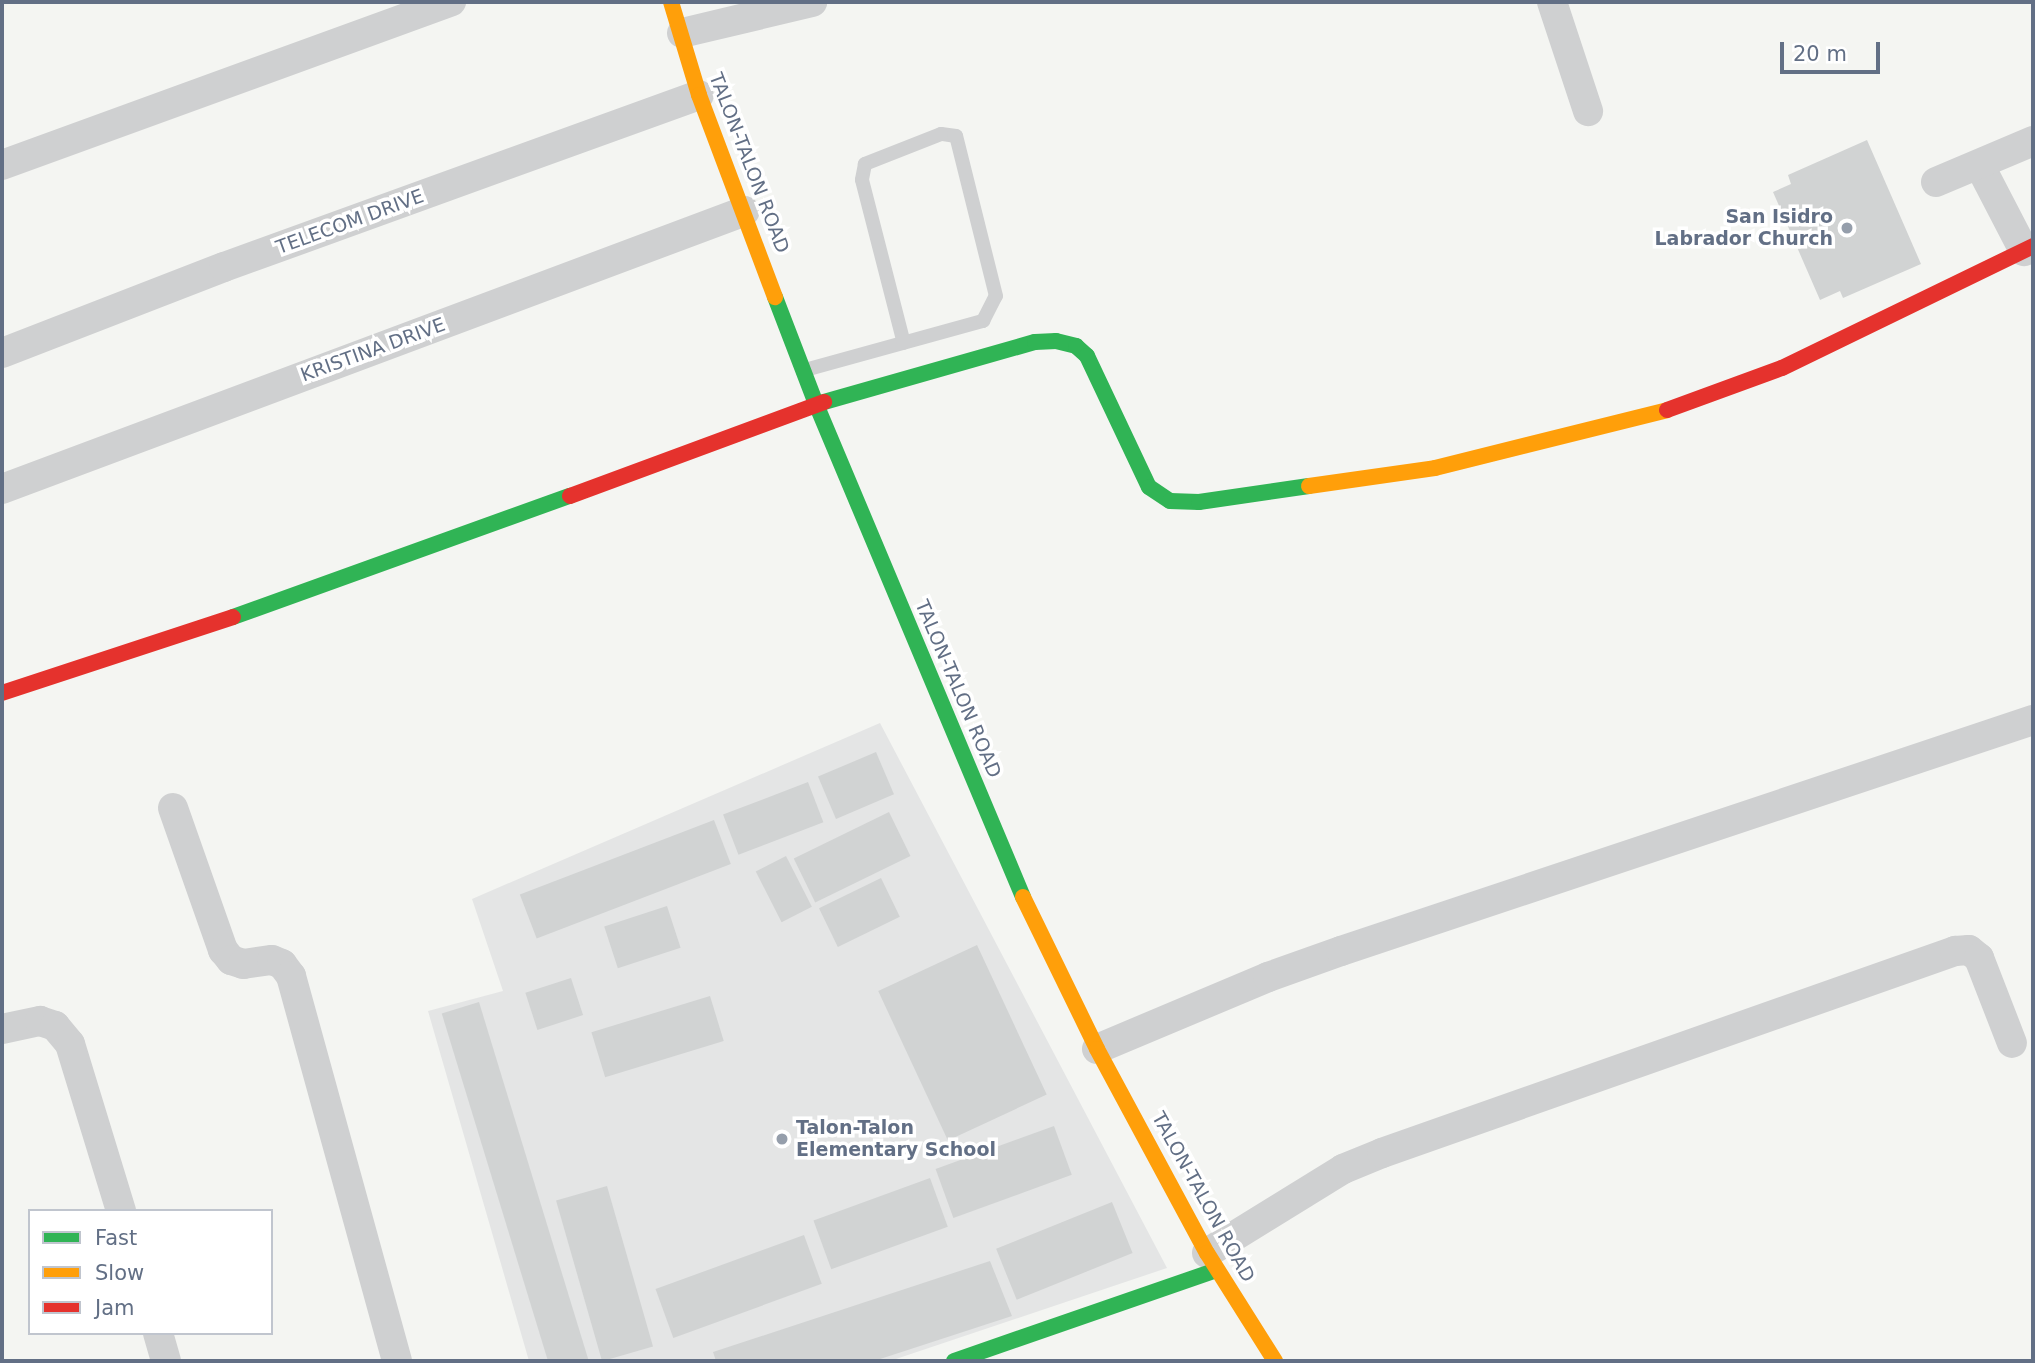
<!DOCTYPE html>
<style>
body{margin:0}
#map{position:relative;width:2035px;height:1363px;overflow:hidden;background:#f4f5f2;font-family:"DejaVu Sans",sans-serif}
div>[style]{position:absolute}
.built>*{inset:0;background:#e4e5e5}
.building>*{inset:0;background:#d1d3d3;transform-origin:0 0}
.lane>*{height:14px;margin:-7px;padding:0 7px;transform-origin:7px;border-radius:7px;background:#cfd0d1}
.street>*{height:30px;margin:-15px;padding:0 15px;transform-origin:15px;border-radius:15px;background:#cfd0d1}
.fast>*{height:16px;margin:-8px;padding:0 8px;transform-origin:8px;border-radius:8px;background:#30b455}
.slow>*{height:16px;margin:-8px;padding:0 8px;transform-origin:8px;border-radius:8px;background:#ff9f0a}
.jam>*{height:16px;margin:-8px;padding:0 8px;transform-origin:8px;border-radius:8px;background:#e5322d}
.dots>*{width:19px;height:19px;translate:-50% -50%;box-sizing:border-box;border:4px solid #fff;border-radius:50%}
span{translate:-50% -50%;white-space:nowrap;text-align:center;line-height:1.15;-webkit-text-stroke:7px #fff;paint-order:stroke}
.street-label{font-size:19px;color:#626f85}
.poi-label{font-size:19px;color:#626f85;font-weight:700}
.right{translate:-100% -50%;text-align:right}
.left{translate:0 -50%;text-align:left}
.frame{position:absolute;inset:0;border:4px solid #626f85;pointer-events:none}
.legend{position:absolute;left:28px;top:1209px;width:245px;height:126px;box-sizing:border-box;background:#fff;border:2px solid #c0c5ce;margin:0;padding:9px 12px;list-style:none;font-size:21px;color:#626f85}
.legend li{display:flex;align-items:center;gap:14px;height:35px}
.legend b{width:35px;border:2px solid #c0c5ce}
.scale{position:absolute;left:1780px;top:42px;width:100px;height:32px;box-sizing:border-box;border:4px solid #626f85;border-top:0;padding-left:9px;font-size:21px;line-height:24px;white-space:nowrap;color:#626f85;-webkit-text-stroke:5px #fff;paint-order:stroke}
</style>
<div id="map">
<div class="built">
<i style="clip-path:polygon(880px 723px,1167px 1268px,890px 1361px,529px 1361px,428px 1011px,503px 991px,472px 899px)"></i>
</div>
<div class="building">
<i style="clip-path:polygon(1867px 140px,1921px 264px,1843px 298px,1840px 291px,1820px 300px,1773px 192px,1791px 184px,1788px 175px)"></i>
<i style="left:876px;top:752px;width:46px;height:63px;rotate:67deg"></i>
<i style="left:808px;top:782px;width:43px;height:91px;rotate:69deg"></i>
<i style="left:889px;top:812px;width:49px;height:106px;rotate:64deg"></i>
<i style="left:714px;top:820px;width:47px;height:208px;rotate:69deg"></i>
<i style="left:786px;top:856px;width:57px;height:34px;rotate:63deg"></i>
<i style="left:881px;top:878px;width:43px;height:69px;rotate:64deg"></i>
<i style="left:667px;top:906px;width:44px;height:66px;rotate:72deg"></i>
<i style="left:977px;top:945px;width:165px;height:109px;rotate:65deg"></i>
<i style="left:571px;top:978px;width:39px;height:48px;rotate:72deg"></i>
<i style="left:710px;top:996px;width:47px;height:124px;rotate:73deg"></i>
<i style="left:479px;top:1002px;width:375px;height:39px;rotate:73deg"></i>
<i style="left:1054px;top:1126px;width:52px;height:126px;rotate:70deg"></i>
<i style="left:930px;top:1178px;width:52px;height:124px;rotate:70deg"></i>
<i style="left:607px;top:1186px;width:167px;height:53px;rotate:74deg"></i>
<i style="left:1112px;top:1202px;width:55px;height:125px;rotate:68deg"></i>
<i style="left:804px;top:1235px;width:52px;height:158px;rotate:70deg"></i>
<i style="clip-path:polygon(990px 1261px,1012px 1316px,874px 1361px,716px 1361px,713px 1352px)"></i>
</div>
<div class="lane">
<i style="left:805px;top:370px;width:185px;rotate:-15.4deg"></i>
<i style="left:983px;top:321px;width:28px;rotate:-63deg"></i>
<i style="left:996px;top:296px;width:165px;rotate:-104deg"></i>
<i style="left:956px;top:136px;width:15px;rotate:-172deg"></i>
<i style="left:941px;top:134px;width:82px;rotate:158.5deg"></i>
<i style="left:865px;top:164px;width:16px;rotate:101deg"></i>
<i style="left:862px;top:180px;width:168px;rotate:75.6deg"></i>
</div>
<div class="street">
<i style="left:1552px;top:2px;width:115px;rotate:71.7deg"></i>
<i style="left:682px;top:33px;width:134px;rotate:-13.4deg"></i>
<i style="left:2px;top:165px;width:478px;rotate:-20deg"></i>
<i style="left:1980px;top:166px;width:96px;rotate:62.6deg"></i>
<i style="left:1936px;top:182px;width:105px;rotate:-22.9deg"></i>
<i style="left:2px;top:353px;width:238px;rotate:-21.2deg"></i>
<i style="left:224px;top:267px;width:505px;rotate:-19.91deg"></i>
<i style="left:2px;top:489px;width:793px;rotate:-20.51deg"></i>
<i style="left:173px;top:808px;width:151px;rotate:70.6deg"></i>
<i style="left:223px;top:950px;width:13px;rotate:51deg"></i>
<i style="left:231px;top:960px;width:13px;rotate:18deg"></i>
<i style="left:243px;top:964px;width:29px;rotate:-8deg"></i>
<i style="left:272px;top:960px;width:11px;rotate:22deg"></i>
<i style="left:282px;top:964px;width:15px;rotate:53deg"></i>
<i style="left:291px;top:976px;width:399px;rotate:74.6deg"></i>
<i style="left:2px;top:1029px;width:39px;rotate:-12deg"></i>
<i style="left:40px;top:1021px;width:16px;rotate:18deg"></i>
<i style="left:55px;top:1026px;width:23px;rotate:50deg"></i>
<i style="left:70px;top:1044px;width:175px;rotate:73deg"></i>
<i style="left:1097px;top:1049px;width:186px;rotate:-22.8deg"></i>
<i style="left:1268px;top:977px;width:77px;rotate:-19.6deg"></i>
<i style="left:1341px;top:951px;width:730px;rotate:-18.46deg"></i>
<i style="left:1207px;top:1253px;width:160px;rotate:-31.7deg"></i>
<i style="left:1343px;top:1169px;width:42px;rotate:-22.3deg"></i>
<i style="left:1382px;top:1153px;width:608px;rotate:-19.42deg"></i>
<i style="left:1955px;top:951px;width:14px;rotate:-4deg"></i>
<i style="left:1969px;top:950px;width:13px;rotate:39deg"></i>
<i style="left:1979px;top:958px;width:91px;rotate:68.8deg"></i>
<i style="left:158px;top:1333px;width:29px;rotate:74deg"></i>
</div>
<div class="fast">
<i style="left:775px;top:297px;width:115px;rotate:69deg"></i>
<i style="left:816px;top:404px;width:535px;rotate:67.22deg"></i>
<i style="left:824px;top:402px;width:219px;rotate:-15.9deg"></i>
<i style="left:1035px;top:342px;width:21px;rotate:-3deg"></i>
<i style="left:1056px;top:341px;width:21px;rotate:14deg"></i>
<i style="left:1076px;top:346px;width:15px;rotate:42deg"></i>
<i style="left:1087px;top:356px;width:145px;rotate:64.7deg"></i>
<i style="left:1149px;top:487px;width:25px;rotate:34deg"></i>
<i style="left:1170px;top:501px;width:29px;rotate:2deg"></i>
<i style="left:1199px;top:502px;width:111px;rotate:-8.3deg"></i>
<i style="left:233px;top:617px;width:358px;rotate:-19.8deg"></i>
<i style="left:954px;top:1361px;width:278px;rotate:-19.1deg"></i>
</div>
<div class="slow">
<i style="left:671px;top:2px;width:97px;rotate:73.2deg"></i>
<i style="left:699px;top:95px;width:216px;rotate:69.4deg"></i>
<i style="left:1309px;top:486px;width:127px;rotate:-8.1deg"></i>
<i style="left:1435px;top:468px;width:239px;rotate:-14deg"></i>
<i style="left:1023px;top:897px;width:169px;rotate:64deg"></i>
<i style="left:1097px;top:1049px;width:232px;rotate:61.7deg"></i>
<i style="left:1207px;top:1253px;width:128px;rotate:57.8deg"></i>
</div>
<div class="jam">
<i style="left:1667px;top:410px;width:122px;rotate:-20.1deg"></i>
<i style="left:1782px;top:368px;width:279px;rotate:-25.9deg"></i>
<i style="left:570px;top:496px;width:271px;rotate:-20.3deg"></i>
<i style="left:2px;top:693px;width:243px;rotate:-18.2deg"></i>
</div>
<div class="dots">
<i style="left:1847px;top:228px;background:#959eab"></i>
<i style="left:782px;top:1139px;background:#959eab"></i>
</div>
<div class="street-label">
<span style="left:749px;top:163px;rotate:69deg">TALON-TALON ROAD</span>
<span style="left:350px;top:222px;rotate:-20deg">TELECOM DRIVE</span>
<span style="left:373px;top:350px;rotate:-20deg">KRISTINA DRIVE</span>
<span style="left:958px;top:689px;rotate:67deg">TALON-TALON ROAD</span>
<span style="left:1203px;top:1197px;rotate:61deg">TALON-TALON ROAD</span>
</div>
<div class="poi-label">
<span class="right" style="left:1833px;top:228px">San Isidro<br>Labrador Church</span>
<span class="left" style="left:796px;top:1139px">Talon-Talon<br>Elementary School</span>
</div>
<div class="frame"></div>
<ul class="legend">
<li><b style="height:9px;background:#30b455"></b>Fast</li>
<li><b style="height:9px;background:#ff9f0a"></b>Slow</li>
<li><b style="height:9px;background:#e5322d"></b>Jam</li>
</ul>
<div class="scale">20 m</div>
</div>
